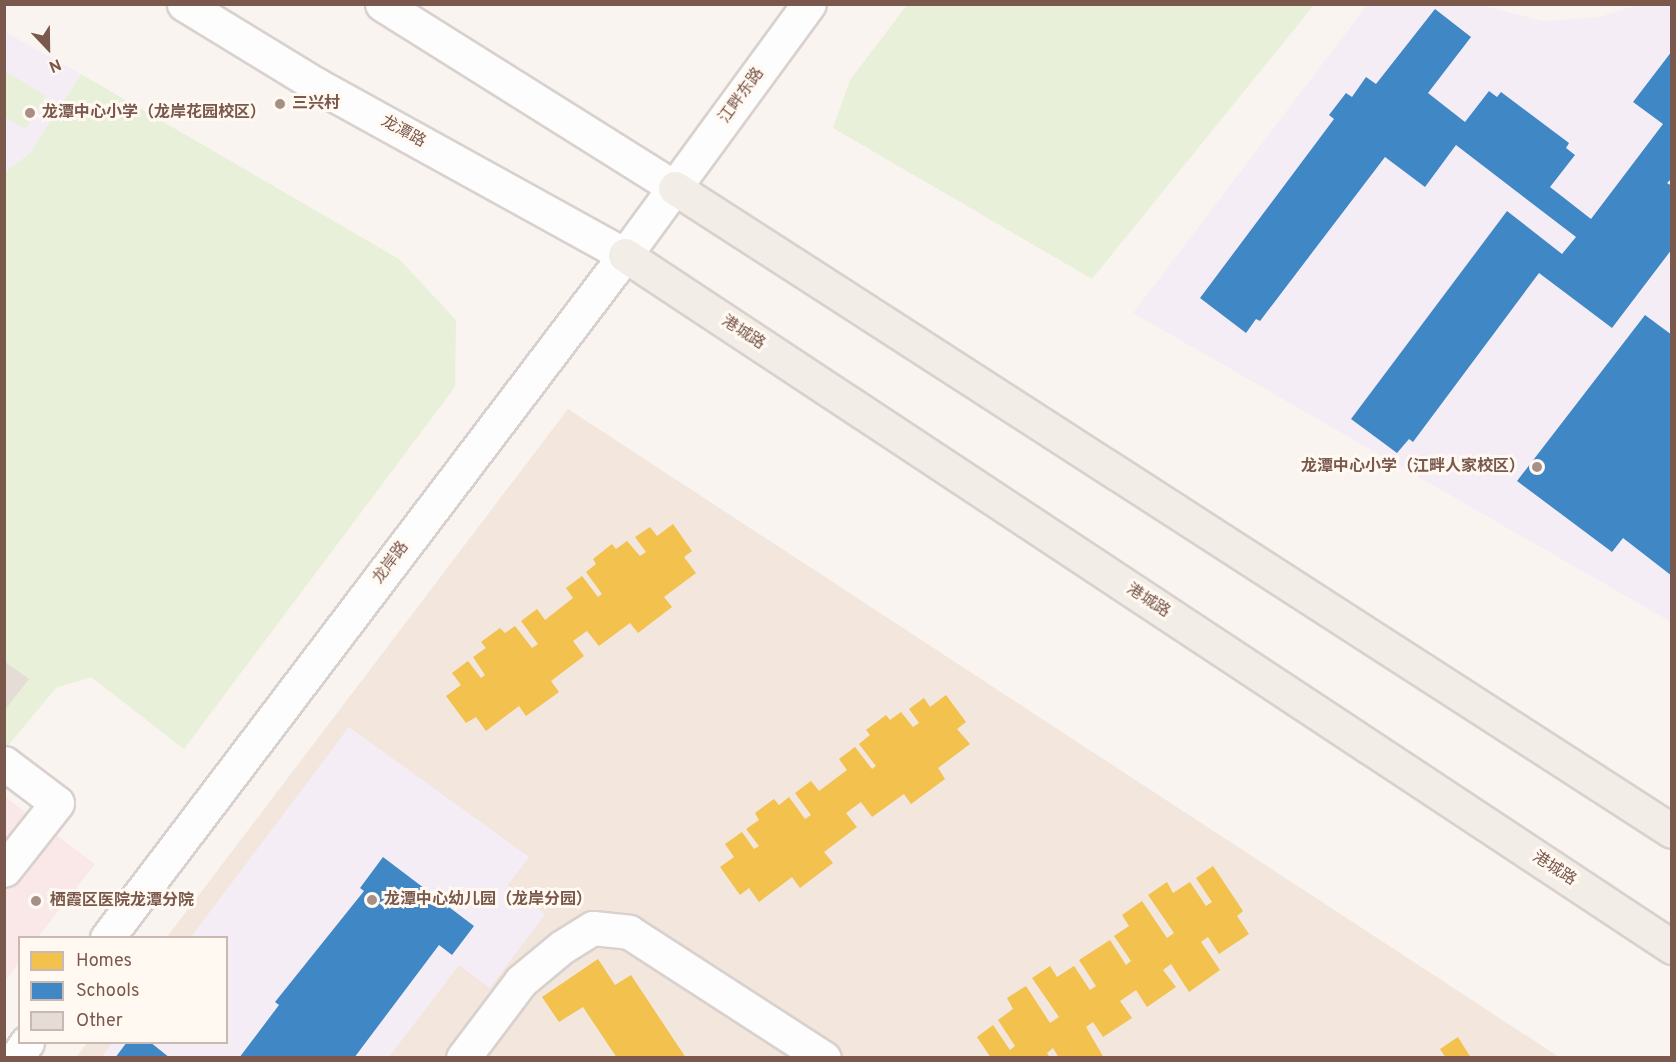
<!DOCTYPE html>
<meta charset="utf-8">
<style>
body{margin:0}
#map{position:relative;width:1676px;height:1062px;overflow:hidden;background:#f9f4ef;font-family:Overpass,"Noto Sans SC",sans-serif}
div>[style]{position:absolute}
.residential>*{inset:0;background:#f2e6dd}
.education>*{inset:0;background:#f5edf5}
.medical>*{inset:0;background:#fae8e9}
.green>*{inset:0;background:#e8f0da}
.homes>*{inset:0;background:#f2c14e}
.schools>*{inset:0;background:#3f88c5}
.building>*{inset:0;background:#e6dcd6}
.roads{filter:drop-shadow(2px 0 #d9d1cd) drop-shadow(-2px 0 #d9d1cd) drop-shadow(0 2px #d9d1cd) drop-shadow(0 -2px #d9d1cd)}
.minor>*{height:33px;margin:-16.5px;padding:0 16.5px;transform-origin:16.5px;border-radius:16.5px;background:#fefdfd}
.major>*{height:33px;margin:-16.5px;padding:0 16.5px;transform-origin:16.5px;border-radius:16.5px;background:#f3ede7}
.dots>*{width:16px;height:16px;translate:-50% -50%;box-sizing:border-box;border:3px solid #fff9f2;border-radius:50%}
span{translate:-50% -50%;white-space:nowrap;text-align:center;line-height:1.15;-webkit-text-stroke:6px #fff9f2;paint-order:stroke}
.street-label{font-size:16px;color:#7a584c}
.poi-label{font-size:16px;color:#7a584c;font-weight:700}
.left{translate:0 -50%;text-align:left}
.right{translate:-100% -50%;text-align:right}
.frame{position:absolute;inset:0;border:6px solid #7a584c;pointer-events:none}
.legend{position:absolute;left:18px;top:936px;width:210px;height:108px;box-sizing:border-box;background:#fff9f2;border:2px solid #cab9b0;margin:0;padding:8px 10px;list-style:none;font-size:18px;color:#7a584c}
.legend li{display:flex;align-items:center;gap:12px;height:30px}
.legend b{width:30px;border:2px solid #cab9b0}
.north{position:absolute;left:18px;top:18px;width:60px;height:60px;-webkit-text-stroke:4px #fff9f2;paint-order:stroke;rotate:158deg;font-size:16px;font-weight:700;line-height:24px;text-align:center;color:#7a584c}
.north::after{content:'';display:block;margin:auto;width:21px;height:27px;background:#7a584c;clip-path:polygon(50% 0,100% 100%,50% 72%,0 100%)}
</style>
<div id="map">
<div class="residential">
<i style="clip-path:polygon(568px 409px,1559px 1057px,76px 1058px,87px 1043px,226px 1042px,226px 938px,167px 937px)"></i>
</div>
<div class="education">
<i style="clip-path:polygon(1367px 5px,1480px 5px,1542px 21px,1600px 17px,1637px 5px,1671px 5px,1671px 622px,1133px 313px)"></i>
<i style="clip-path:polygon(5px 32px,81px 74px,30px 153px,5px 173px)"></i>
<i style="clip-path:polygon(349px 727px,529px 857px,507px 886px,545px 914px,490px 988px,459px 965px,389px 1057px,101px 1058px,112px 1043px,226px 1042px,226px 938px,191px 937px)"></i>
</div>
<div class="medical">
<i style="clip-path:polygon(4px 796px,95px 864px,38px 937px,20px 938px,19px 962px,5px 981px)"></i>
</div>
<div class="green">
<i style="clip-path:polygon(907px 5px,907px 4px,1314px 5px,1092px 279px,833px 128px,850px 80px)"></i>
<i style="clip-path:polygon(5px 71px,46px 96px,25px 129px,5px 117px)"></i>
<i style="clip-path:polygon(81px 74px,399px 259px,456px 320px,455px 387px,184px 749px,91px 677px,56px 688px,5px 749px,4px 173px,30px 153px)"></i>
</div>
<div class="homes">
<i style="clip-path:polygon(673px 524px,692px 551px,684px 557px,696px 573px,664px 597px,672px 607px,638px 633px,630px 623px,599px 646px,587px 631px,573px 641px,584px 656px,551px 681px,559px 692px,526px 716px,519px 706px,486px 731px,476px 717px,466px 723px,446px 696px,461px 685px,452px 673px,468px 661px,481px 678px,485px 675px,473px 657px,486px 648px,481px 642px,500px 628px,505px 633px,515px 626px,532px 648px,538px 644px,521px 621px,537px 609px,545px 620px,573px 598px,566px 588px,582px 576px,598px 597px,602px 594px,586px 572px,596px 564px,593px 559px,612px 544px,616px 549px,627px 541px,640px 556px,646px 552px,635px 537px,650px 527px,657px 536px)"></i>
<i style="clip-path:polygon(946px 695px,966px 722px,957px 729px,970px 744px,938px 768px,945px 779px,911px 804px,904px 794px,872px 817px,861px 802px,846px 813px,857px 827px,824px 852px,833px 863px,800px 888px,792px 877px,759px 902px,749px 888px,740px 895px,720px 867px,734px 857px,725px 844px,742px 832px,754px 849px,759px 846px,746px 829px,759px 820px,755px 813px,774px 799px,779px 805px,789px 797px,805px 819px,811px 815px,795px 793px,811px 781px,819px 791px,847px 770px,839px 759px,855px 747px,872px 769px,876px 766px,859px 744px,870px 735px,866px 730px,886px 715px,890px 720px,901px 712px,913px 727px,919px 723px,909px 709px,924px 698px,930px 707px)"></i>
<i style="clip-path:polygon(1213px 866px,1243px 911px,1237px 916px,1249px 934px,1219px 954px,1208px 937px,1201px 942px,1220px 970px,1189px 992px,1171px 964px,1163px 970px,1176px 987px,1147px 1007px,1136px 990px,1120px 1001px,1132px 1018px,1103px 1037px,1093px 1022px,1086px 1027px,1104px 1058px,1059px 1058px,1053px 1048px,1047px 1053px,1050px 1058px,991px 1058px,977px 1037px,993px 1025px,1010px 1050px,1015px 1046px,998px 1020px,1013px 1009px,1007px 998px,1026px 986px,1050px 1023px,1059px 1017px,1032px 978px,1050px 966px,1057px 977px,1074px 966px,1090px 990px,1096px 986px,1079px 960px,1110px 940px,1126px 965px,1131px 961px,1114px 936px,1129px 926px,1122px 915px,1142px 901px,1167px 938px,1174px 933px,1148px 895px,1167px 882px,1173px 893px,1190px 882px,1206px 906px,1212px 902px,1196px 878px)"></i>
<i style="clip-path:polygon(598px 959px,615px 985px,631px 975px,686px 1058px,617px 1058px,583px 1007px,559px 1022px,542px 997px)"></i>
<i style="clip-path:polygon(1458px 1037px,1471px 1058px,1446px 1058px,1440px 1049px)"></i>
</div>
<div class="schools">
<i style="clip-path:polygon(1435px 9px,1471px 37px,1428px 93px,1465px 122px,1489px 91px,1497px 97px,1501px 92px,1569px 143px,1566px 148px,1575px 155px,1550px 187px,1591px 219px,1663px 124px,1633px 102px,1672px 51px,1672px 178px,1667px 183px,1672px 186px,1672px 249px,1612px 328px,1539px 273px,1413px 442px,1409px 439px,1397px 453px,1351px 419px,1507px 211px,1562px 254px,1576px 237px,1456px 145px,1425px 187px,1385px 157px,1260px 321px,1256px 319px,1246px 333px,1200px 298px,1334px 119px,1329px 115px,1346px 93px,1352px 97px,1366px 77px,1376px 84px)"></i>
<i style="clip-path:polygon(1645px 315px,1672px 335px,1672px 576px,1623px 538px,1612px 552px,1517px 481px)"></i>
<i style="clip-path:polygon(383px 857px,474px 926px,452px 955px,439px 945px,354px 1058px,239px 1058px,279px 1005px,275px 1002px,364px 891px,360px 888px)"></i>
<i style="clip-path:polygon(127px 1042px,150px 1042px,170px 1058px,115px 1058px)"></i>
</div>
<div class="building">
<i style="clip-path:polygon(4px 661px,29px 679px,4px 711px)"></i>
</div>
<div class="roads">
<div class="minor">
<i style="left:184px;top:4px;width:153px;rotate:31.4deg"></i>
<i style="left:315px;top:84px;width:354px;rotate:28.9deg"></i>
<i style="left:382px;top:4px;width:346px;rotate:32.1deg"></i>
<i style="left:4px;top:763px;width:66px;rotate:37deg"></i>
<i style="left:57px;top:803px;width:85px;rotate:128.3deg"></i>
<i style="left:107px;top:938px;width:857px;rotate:-52.82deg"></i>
<i style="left:625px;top:255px;width:311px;rotate:-53.8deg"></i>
<i style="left:16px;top:1058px;width:19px;rotate:-55deg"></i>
<i style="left:463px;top:1058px;width:96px;rotate:-53deg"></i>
<i style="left:521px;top:981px;width:53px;rotate:-39.7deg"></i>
<i style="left:562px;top:947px;width:36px;rotate:-32deg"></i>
<i style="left:593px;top:928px;width:36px;rotate:6deg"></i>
<i style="left:629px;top:932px;width:232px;rotate:32.9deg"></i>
</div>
<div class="major">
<i style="left:675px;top:188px;width:1186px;rotate:32.82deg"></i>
<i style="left:625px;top:255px;width:1255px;rotate:33.46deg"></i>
</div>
</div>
<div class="dots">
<i style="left:280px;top:104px;background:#a68f85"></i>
<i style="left:30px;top:113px;background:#a68f85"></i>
<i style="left:1537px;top:467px;background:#a68f85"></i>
<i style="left:372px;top:900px;background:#a68f85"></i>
<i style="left:36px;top:901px;background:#a68f85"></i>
</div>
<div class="street-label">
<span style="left:742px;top:96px;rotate:-54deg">江畔东路</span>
<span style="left:403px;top:132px;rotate:29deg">龙潭路</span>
<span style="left:743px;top:333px;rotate:33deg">港城路</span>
<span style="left:391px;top:563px;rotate:-53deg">龙岸路</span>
<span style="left:1148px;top:601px;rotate:33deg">港城路</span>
<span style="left:1554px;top:869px;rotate:33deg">港城路</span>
</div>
<div class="poi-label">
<span class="left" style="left:292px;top:104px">三兴村</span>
<span class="left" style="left:42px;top:113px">龙潭中心小学（龙岸花园校区）</span>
<span class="right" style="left:1525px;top:467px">龙潭中心小学（江畔人家校区）</span>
<span class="left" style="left:384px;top:900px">龙潭中心幼儿园（龙岸分园）</span>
<span class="left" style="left:50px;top:901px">栖霞区医院龙潭分院</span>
</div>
<div class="frame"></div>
<ul class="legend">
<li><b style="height:16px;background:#f2c14e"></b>Homes</li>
<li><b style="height:16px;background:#3f88c5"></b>Schools</li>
<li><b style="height:16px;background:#e6dcd6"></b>Other</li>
</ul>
<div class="north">N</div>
</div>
